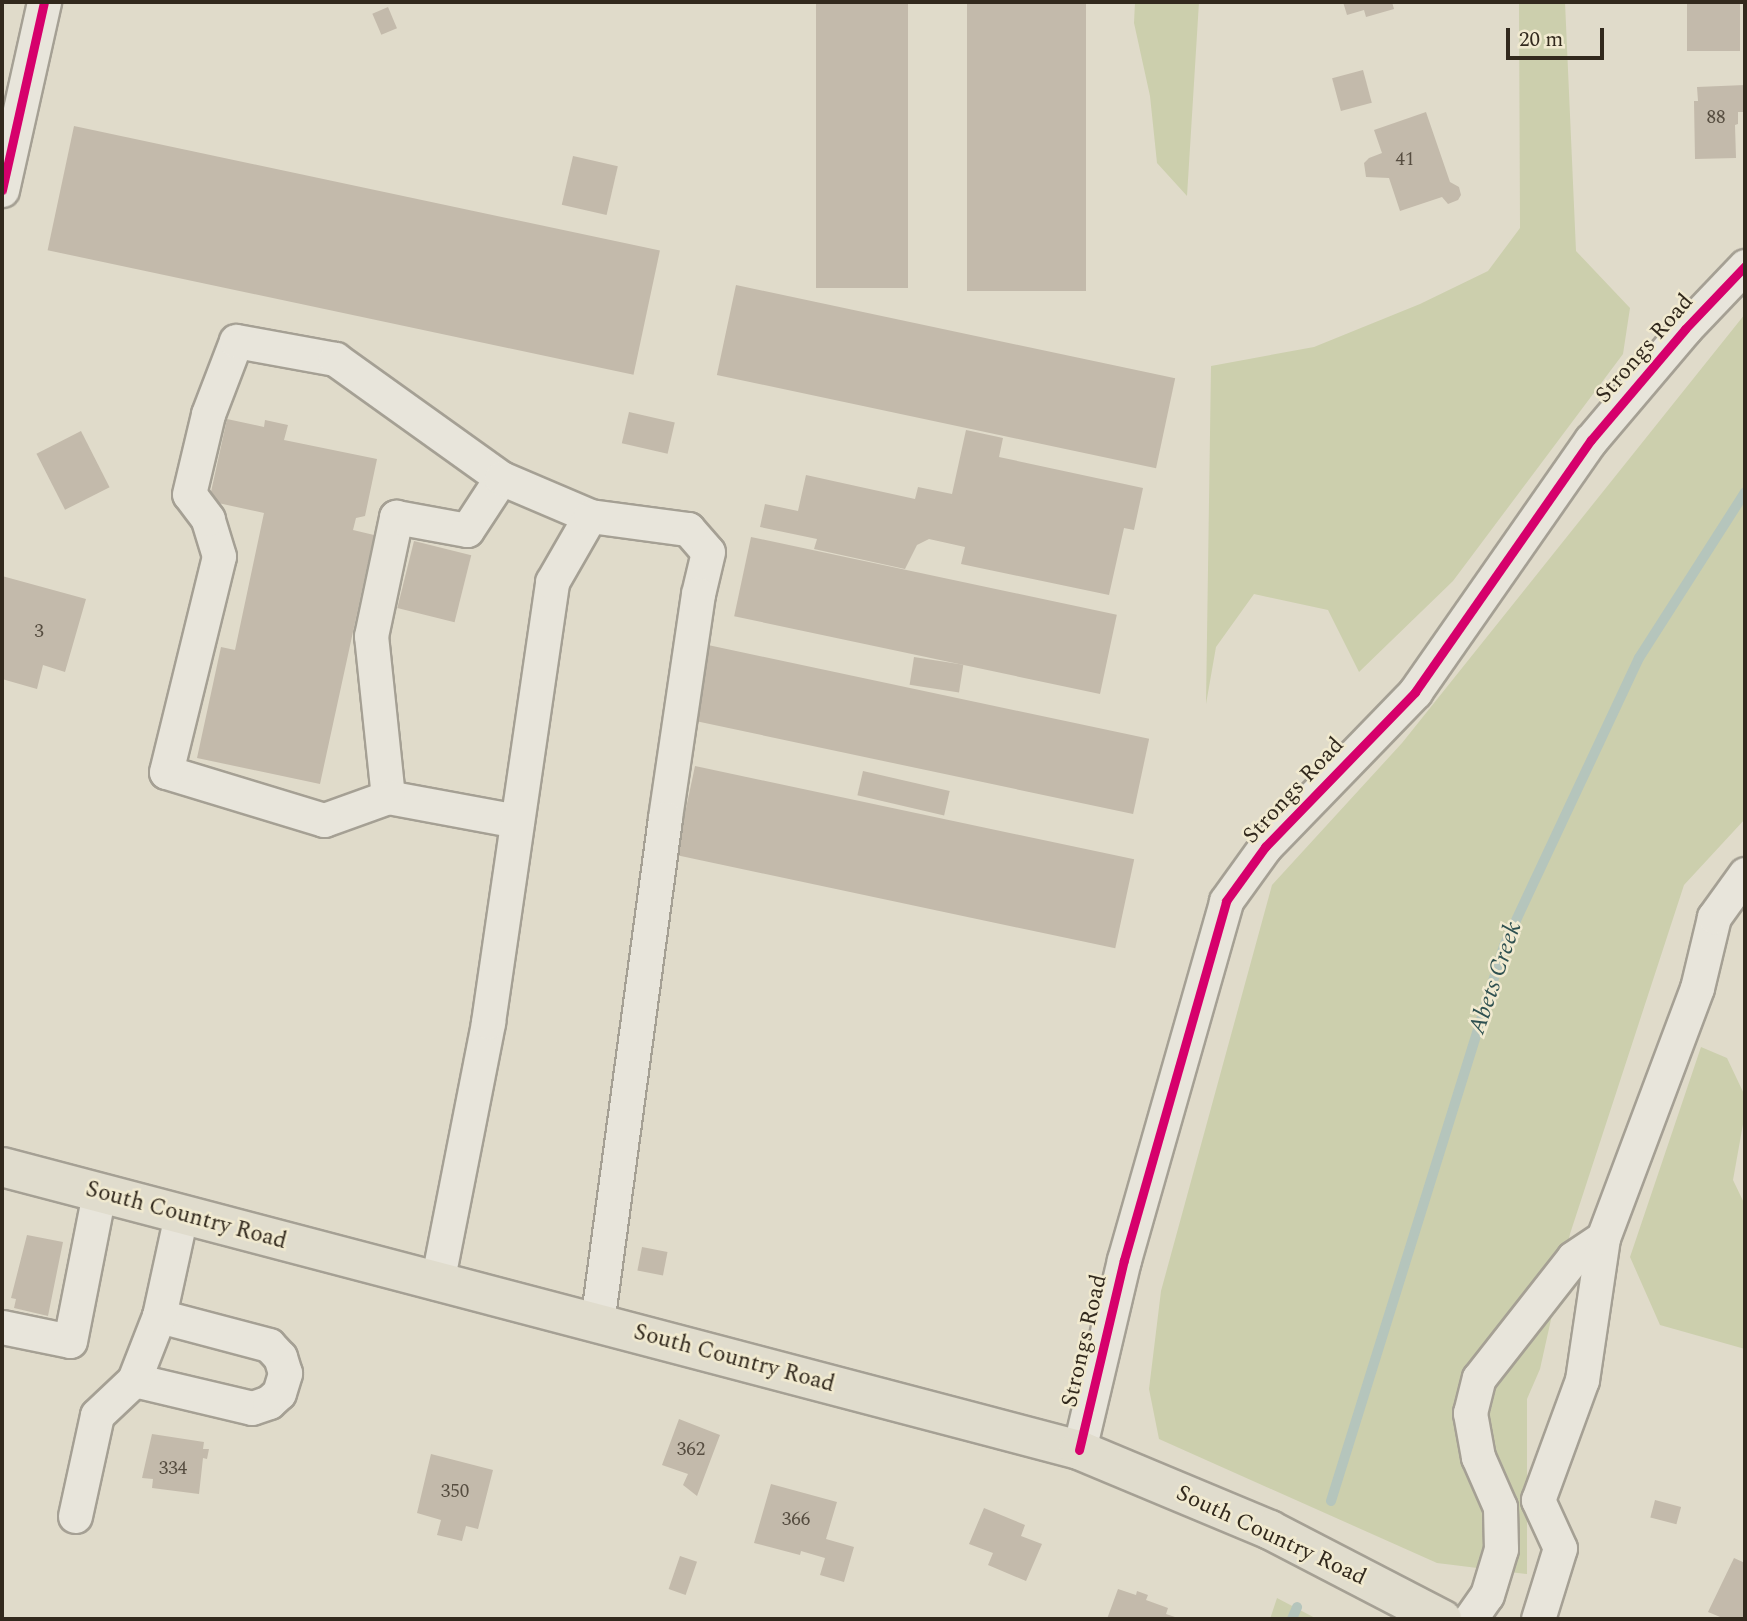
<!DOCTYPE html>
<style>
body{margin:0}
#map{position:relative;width:1747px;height:1621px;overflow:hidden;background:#e0dbca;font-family:Spectral,serif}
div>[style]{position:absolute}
.green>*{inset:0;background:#cccfad}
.stream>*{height:10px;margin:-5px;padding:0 5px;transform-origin:5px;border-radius:5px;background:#b5c5bc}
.building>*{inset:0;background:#c3baab;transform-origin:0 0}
.roads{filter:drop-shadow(2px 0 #a5a094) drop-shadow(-2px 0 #a5a094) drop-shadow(0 2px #a5a094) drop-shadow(0 -2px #a5a094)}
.minor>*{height:33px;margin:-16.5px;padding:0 16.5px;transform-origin:16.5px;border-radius:16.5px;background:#e8e5db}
.major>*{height:38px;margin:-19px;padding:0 19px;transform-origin:19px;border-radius:19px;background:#e0dccd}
.cycleway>*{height:9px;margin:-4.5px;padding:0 4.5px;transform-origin:4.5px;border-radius:4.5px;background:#d6006c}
span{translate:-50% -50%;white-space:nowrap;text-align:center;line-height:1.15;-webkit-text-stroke:5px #f1ead0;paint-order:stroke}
.number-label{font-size:19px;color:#564d40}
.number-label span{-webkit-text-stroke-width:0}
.street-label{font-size:23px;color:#32291d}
.water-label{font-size:24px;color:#2e5050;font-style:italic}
.frame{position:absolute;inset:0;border:4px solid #32291d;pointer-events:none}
.scale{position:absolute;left:1506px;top:28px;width:98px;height:32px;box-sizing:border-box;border:4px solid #32291d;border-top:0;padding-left:9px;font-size:21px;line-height:24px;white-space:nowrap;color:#32291d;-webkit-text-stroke:5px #f1ead0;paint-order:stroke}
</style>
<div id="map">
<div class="green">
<i style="clip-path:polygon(1135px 2px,1199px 2px,1187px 196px,1157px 163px,1150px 96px,1134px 23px)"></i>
<i style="clip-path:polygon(1519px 2px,1565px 2px,1576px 251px,1630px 308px,1623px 354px,1453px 581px,1359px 672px,1328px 610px,1254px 594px,1216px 647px,1206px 704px,1211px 366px,1314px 347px,1420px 304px,1488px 271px,1520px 228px)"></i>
<i style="clip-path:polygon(1745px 314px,1745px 819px,1684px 885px,1570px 1234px,1540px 1369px,1527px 1399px,1527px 1574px,1437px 1563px,1159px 1439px,1149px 1389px,1161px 1291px,1272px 885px,1402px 743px)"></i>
<i style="clip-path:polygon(1701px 1047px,1727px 1058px,1745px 1096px,1745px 1113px,1733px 1180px,1745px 1205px,1745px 1349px,1660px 1325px,1630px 1257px)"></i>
<i style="clip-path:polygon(1277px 1598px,1317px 1619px,1270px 1619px)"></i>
</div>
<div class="stream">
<i style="left:1331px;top:1501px;width:581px;rotate:-72.69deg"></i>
<i style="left:1504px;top:946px;width:318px;rotate:-64.9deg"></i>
<i style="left:1639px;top:658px;width:197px;rotate:-57.4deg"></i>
<i style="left:1292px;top:1619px;width:13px;rotate:-67deg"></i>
</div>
<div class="building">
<i style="left:816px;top:2px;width:92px;height:286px"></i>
<i style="left:967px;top:2px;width:119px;height:289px"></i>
<i style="clip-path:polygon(1343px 2px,1392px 2px,1394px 9px,1366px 17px,1364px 10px,1347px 15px)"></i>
<i style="left:1687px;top:2px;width:53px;height:49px"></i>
<i style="left:388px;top:7px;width:23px;height:17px;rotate:67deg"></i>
<i style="left:1363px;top:70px;width:34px;height:32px;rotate:75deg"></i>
<i style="clip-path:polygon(1745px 85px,1745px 112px,1738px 112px,1738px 124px,1735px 125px,1736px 158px,1695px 159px,1694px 101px,1698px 101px,1697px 87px)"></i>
<i style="clip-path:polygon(1426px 112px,1450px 182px,1459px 187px,1461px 195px,1458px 200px,1448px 204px,1442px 197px,1400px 211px,1389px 178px,1366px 177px,1364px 163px,1369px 158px,1382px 153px,1374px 130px)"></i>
<i style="left:74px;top:126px;width:599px;height:127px;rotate:12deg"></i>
<i style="left:573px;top:156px;width:46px;height:50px;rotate:13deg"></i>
<i style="left:736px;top:285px;width:449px;height:92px;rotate:12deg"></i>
<i style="left:629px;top:412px;width:47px;height:32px;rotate:13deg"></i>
<i style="clip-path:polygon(227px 419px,264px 427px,265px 420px,288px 425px,284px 440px,377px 459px,365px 516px,356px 518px,353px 530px,374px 535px,320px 784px,197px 758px,221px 647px,235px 650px,264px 513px,209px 501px)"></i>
<i style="clip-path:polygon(966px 430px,1003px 438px,999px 457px,1143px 488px,1134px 530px,1124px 528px,1109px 595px,961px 564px,965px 547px,929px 539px,917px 545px,905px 569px,814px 549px,817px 539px,760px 527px,765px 504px,798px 511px,806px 475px,915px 499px,918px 487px,952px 494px)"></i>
<i style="left:81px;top:431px;width:63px;height:50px;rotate:63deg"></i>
<i style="left:751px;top:537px;width:374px;height:81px;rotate:12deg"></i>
<i style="left:414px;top:541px;width:59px;height:69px;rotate:14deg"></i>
<i style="clip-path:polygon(2px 576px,86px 599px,65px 672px,43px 665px,37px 689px,2px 679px)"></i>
<i style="left:708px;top:645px;width:451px;height:77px;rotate:12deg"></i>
<i style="left:914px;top:657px;width:50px;height:28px;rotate:9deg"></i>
<i style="left:695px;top:766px;width:449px;height:91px;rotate:12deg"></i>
<i style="left:863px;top:771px;width:89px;height:25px;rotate:13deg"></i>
<i style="clip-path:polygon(27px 1235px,63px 1242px,48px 1316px,14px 1308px,16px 1299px,11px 1298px)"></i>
<i style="left:642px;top:1247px;width:26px;height:24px;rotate:11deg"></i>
<i style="clip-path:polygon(679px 1419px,720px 1435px,697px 1496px,683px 1485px,688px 1474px,662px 1465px)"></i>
<i style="clip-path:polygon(152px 1434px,204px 1442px,203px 1449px,209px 1449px,207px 1459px,203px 1458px,199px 1494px,152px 1488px,153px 1479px,142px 1478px)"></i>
<i style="clip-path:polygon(431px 1454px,493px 1470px,478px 1529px,466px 1526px,462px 1541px,437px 1535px,441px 1520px,417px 1513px)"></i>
<i style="clip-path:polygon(771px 1484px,837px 1502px,826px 1539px,854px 1547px,844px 1582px,820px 1575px,825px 1558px,801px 1551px,800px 1555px,754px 1543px)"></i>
<i style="left:1655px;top:1500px;width:27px;height:18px;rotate:15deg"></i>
<i style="clip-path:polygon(984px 1508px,1025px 1525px,1021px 1536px,1042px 1544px,1026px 1581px,988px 1565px,993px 1553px,969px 1544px)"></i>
<i style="left:680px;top:1556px;width:18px;height:35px;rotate:19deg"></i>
<i style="clip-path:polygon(1734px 1558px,1745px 1563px,1743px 1613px,1745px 1619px,1725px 1619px,1708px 1612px)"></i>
<i style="clip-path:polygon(1118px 1589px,1136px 1595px,1137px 1591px,1148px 1595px,1146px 1600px,1168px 1608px,1166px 1614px,1181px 1619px,1107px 1619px)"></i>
</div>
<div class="roads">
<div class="minor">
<i style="left:2px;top:190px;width:193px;rotate:-77.4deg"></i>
<i style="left:388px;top:797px;width:162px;rotate:-96deg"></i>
<i style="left:371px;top:636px;width:122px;rotate:-78.1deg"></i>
<i style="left:396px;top:517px;width:72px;rotate:10.4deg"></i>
<i style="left:467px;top:530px;width:62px;rotate:-56.8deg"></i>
<i style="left:517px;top:821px;width:131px;rotate:-169.5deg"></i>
<i style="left:388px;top:797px;width:68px;rotate:160.2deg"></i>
<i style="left:324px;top:820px;width:165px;rotate:-163.1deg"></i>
<i style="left:166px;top:772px;width:222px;rotate:-76.2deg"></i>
<i style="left:219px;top:556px;width:39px;rotate:-107deg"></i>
<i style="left:208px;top:519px;width:31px;rotate:-127deg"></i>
<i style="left:189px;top:494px;width:82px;rotate:-76.6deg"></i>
<i style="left:208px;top:414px;width:78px;rotate:-69deg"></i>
<i style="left:236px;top:341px;width:101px;rotate:10.3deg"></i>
<i style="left:335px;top:359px;width:204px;rotate:35.6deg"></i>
<i style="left:501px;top:478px;width:97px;rotate:23.1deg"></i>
<i style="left:437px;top:1283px;width:266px;rotate:-78.9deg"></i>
<i style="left:488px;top:1022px;width:445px;rotate:-81.7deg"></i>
<i style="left:552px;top:582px;width:76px;rotate:-60.1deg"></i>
<i style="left:590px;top:516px;width:99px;rotate:7.6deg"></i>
<i style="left:688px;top:529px;width:30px;rotate:49deg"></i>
<i style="left:708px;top:552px;width:43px;rotate:103.4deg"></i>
<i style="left:698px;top:594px;width:226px;rotate:98.4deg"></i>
<i style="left:665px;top:818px;width:510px;rotate:97.67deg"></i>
<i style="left:2px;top:1327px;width:69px;rotate:11.6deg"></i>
<i style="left:70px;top:1341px;width:151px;rotate:-78.9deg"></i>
<i style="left:134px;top:1380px;width:121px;rotate:13.3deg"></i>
<i style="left:252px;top:1408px;width:18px;rotate:-19deg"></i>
<i style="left:269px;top:1402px;width:13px;rotate:-42deg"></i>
<i style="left:279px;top:1393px;width:21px;rotate:-73deg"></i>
<i style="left:285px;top:1373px;width:17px;rotate:-107deg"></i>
<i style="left:280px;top:1357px;width:16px;rotate:-133deg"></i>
<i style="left:269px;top:1345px;width:114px;rotate:-165.2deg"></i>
<i style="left:1079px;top:1450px;width:195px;rotate:-76.7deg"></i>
<i style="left:1124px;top:1260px;width:373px;rotate:-74.1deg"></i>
<i style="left:1226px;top:901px;width:67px;rotate:-54.2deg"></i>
<i style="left:1265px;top:847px;width:216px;rotate:-45.9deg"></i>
<i style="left:1415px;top:692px;width:307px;rotate:-55.1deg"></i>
<i style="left:1591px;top:440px;width:145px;rotate:-49.7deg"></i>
<i style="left:1685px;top:329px;width:87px;rotate:-46.4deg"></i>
<i style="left:75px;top:1516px;width:103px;rotate:-77.7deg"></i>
<i style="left:97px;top:1415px;width:51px;rotate:-43.4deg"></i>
<i style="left:134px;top:1380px;width:69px;rotate:-68.7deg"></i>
<i style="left:159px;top:1316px;width:103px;rotate:-77.7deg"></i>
<i style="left:1470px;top:1619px;width:29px;rotate:-55deg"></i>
<i style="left:1487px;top:1595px;width:48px;rotate:-73.1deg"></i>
<i style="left:1501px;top:1549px;width:42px;rotate:-91.4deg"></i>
<i style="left:1500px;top:1507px;width:55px;rotate:-113.7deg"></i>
<i style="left:1478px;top:1457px;width:45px;rotate:-100.3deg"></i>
<i style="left:1470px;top:1413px;width:36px;rotate:-76deg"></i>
<i style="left:1479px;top:1378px;width:152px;rotate:-51.9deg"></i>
<i style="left:1573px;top:1258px;width:36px;rotate:-34deg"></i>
<i style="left:1538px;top:1619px;width:74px;rotate:-72.8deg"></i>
<i style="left:1560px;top:1548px;width:53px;rotate:-114.6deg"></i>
<i style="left:1538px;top:1500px;width:128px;rotate:-69.9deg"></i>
<i style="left:1582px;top:1380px;width:144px;rotate:-81.6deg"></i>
<i style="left:1603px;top:1238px;width:267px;rotate:-69.4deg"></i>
<i style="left:1697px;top:988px;width:73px;rotate:-76.5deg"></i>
<i style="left:1714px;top:917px;width:53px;rotate:-54.2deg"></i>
</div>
<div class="major">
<i style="left:2px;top:1167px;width:1114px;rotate:14.72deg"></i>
<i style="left:1079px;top:1450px;width:207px;rotate:22.7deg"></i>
<i style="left:1270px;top:1530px;width:194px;rotate:27.4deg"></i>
</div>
</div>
<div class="cycleway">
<i style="left:2px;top:190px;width:193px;rotate:-77.4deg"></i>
<i style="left:1079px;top:1450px;width:195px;rotate:-76.7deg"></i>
<i style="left:1124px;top:1260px;width:373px;rotate:-74.1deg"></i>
<i style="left:1226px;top:901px;width:67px;rotate:-54.2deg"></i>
<i style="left:1265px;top:847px;width:216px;rotate:-45.9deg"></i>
<i style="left:1415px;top:692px;width:307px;rotate:-55.1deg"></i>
<i style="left:1591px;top:440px;width:145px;rotate:-49.7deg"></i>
<i style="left:1685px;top:329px;width:87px;rotate:-46.4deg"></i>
</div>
<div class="number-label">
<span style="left:1716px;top:118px">88</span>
<span style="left:1405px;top:160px">41</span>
<span style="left:39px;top:632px">3</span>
<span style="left:691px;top:1450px">362</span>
<span style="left:173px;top:1469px">334</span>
<span style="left:455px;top:1492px">350</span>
<span style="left:796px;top:1520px">366</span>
</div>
<div class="street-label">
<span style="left:1645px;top:349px;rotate:-49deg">Strongs Road</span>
<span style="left:1294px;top:791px;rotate:-47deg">Strongs Road</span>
<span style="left:186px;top:1216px;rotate:15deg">South Country Road</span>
<span style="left:1085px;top:1341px;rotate:-77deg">Strongs Road</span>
<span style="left:734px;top:1359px;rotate:15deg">South Country Road</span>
<span style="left:1271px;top:1536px;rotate:25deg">South Country Road</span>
</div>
<div class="water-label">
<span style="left:1496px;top:978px;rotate:-71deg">Abets Creek</span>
</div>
<div class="frame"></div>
<div class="scale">20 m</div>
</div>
